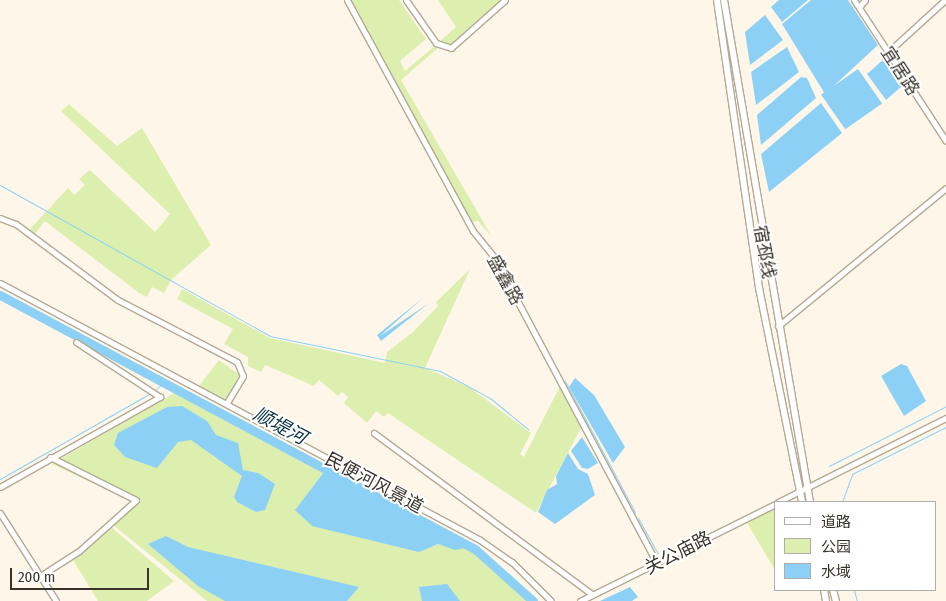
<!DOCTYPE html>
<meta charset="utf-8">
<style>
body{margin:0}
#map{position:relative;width:946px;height:601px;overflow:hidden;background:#fef7e9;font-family:"Fira Sans Condensed","Noto Sans SC",sans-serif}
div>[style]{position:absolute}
.green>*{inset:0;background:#dcefaf}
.water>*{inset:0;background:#8cd1f5;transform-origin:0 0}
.stream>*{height:1px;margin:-0.5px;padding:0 0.5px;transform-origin:0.5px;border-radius:0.5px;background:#8cd1f5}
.river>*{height:9px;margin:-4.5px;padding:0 4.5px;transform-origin:4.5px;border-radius:4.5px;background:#8cd1f5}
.roads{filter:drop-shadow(1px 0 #b4a993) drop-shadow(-1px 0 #b4a993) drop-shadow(0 1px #b4a993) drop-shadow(0 -1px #b4a993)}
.minor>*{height:5px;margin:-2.5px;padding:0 2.5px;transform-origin:2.5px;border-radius:2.5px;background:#fff}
.major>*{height:6px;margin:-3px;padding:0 3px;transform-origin:3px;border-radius:3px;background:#fff}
span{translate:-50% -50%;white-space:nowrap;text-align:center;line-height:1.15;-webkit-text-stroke:4px #fff;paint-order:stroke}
.street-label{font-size:18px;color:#38342b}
.water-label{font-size:19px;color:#0a3446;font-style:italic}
.legend{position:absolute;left:774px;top:501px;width:162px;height:90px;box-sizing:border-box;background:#fff;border:1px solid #afaeaa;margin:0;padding:6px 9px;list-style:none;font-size:15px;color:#38342b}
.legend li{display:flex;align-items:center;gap:10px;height:25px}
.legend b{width:25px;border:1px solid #afaeaa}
.scale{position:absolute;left:10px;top:568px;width:139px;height:22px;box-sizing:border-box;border:2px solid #38342b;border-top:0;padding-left:6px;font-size:15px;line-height:18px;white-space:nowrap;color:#38342b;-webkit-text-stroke:4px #fff;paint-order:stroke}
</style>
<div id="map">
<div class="green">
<i style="clip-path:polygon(351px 0,399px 0,426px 39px,400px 61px,405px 71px,436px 45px,438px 48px,401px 80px,492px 237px,478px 221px,472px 222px)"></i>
<i style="clip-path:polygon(438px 0,501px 0,451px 44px,439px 42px,456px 27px)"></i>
<i style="clip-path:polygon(69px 104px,117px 146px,142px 128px,211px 245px,172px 279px,164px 293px,152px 287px,147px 297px,139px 293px,45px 221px,35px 234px,29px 230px,68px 188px,74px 195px,85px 185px,79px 179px,90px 170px,155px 232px,170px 214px,61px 111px)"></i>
<i style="clip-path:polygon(470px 269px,425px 368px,469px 387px,531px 433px,520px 454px,524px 457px,560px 386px,582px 426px,536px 513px,388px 413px,384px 417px,376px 411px,367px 423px,344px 403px,348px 397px,342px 392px,338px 396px,319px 380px,314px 386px,265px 365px,261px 372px,248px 366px,248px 357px,224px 344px,233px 329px,177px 299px,182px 289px,270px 338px,385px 363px,387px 352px,413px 332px,438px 306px,436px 302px)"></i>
<i style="clip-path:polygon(219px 360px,241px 376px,226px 401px,199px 386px)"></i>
<i style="clip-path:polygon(174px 393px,483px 558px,530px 601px,207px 601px,112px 524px,135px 503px,52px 464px)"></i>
<i style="clip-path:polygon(775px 508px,775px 570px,747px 523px)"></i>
<i style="clip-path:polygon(110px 526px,174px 581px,147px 601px,98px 601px,73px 560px)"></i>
</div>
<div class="water">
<i style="clip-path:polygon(779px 0,808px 0,782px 22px,771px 7px)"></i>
<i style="clip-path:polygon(811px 0,848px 0,878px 45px,825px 94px,782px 24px)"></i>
<i style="clip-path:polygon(765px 15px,783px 40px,750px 65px,745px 32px)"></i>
<i style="clip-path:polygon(787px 47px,799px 72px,756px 105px,751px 72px)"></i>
<i style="clip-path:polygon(884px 59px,902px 86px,886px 100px,867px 74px)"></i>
<i style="left:858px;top:69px;width:42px;height:45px;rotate:55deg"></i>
<i style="clip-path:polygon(801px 77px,807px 78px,816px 98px,761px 145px,757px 115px)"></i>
<i style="clip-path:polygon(821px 103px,842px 133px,769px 192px,761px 154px)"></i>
<i style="clip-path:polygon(424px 297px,380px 336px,429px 303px,381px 341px,377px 335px)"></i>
<i style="clip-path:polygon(901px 364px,907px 366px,926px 401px,904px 416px,881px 376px)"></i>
<i style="clip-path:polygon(575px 378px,594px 395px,625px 447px,613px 463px,569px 387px)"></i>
<i style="clip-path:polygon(182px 406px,207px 421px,216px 435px,238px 443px,243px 470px,258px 473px,275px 484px,265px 510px,256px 512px,237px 502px,234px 497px,242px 476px,191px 440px,178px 442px,157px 468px,125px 457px,114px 445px,118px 433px,167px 407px)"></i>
<i style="clip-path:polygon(582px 437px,598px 463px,588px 469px,582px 468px,571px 451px)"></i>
<i style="clip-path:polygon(568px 453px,578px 469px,588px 474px,595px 495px,555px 524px,538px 512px,547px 490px,557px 484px,556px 476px)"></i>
<i style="clip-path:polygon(324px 472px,465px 548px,455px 550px,438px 544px,419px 552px,312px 526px,295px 510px)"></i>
<i style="clip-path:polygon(166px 536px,188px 547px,359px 587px,347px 601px,225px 601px,198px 586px,148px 544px)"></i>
<i style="clip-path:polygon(447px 584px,460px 601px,422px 601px,419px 587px)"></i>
<i style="clip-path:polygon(630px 587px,638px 597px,632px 601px,600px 601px)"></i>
</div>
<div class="stream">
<i style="left:0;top:185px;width:309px;rotate:29.2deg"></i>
<i style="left:270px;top:336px;width:174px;rotate:11.6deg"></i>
<i style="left:440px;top:371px;width:57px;rotate:28.4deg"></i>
<i style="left:490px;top:398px;width:50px;rotate:39.4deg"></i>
<i style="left:565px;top:381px;width:149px;rotate:61.9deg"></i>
<i style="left:154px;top:391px;width:12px;rotate:-42deg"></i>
<i style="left:829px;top:466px;width:131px;rotate:-27.1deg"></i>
<i style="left:0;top:479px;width:174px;rotate:-29.7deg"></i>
<i style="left:842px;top:502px;width:30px;rotate:-70deg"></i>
<i style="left:852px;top:474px;width:105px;rotate:-26.6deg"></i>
<i style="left:638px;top:518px;width:41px;rotate:60.9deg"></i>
<i style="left:854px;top:590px;width:11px;rotate:75deg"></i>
</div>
<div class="river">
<i style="left:0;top:295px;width:539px;rotate:28.14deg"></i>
<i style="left:475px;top:549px;width:78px;rotate:41.9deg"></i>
</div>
<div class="roads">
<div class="minor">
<i style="left:347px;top:0;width:263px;rotate:61.4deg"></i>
<i style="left:473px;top:231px;width:33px;rotate:51deg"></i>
<i style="left:494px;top:257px;width:347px;rotate:62deg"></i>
<i style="left:406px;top:0;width:52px;rotate:55.1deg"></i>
<i style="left:436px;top:43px;width:16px;rotate:18deg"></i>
<i style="left:451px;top:48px;width:72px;rotate:-41.6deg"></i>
<i style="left:854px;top:0;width:168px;rotate:56.9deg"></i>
<i style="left:859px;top:7px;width:9px;rotate:-49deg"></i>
<i style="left:888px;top:52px;width:77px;rotate:-42.4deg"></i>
<i style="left:0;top:218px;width:17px;rotate:21deg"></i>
<i style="left:16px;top:224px;width:127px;rotate:36.7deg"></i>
<i style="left:118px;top:300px;width:134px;rotate:27.5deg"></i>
<i style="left:237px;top:362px;width:15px;rotate:67deg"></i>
<i style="left:243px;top:376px;width:31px;rotate:121deg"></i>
<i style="left:0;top:283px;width:544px;rotate:28.17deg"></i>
<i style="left:480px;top:540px;width:39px;rotate:35deg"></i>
<i style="left:512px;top:562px;width:55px;rotate:45deg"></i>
<i style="left:778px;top:326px;width:217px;rotate:-39.4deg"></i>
<i style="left:374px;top:433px;width:272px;rotate:36.5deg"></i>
<i style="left:0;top:487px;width:184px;rotate:-29.4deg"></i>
<i style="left:160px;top:397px;width:100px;rotate:-146.8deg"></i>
<i style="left:778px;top:502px;width:188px;rotate:-26.6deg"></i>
<i style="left:0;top:513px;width:104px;rotate:57.5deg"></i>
<i style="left:40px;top:576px;width:46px;rotate:-32.7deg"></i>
<i style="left:79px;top:551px;width:76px;rotate:-41.8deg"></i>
<i style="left:136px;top:500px;width:96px;rotate:-153.4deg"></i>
<i style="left:580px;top:601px;width:218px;rotate:-26.4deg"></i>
</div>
<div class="major">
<i style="left:717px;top:0;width:291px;rotate:81.7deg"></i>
<i style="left:759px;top:288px;width:218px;rotate:78.6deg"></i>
<i style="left:724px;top:0;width:509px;rotate:80.28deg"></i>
<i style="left:824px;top:590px;width:11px;rotate:80deg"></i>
<i style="left:833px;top:590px;width:11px;rotate:75deg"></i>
</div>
</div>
<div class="street-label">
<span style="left:900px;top:71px;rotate:57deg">宜居路</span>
<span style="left:764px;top:252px;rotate:80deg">宿邳线</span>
<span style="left:505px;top:280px;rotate:61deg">盛鑫路</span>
<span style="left:374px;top:483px;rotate:28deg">民便河风景道</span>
<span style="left:678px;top:553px;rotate:-27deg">关公庙路</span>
</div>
<div class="water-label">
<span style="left:280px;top:426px;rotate:28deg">顺堤河</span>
</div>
<ul class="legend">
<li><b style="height:6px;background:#fff"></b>道路</li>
<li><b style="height:14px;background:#dcefaf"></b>公园</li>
<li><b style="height:14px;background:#8cd1f5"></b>水域</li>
</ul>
<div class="scale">200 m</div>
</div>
